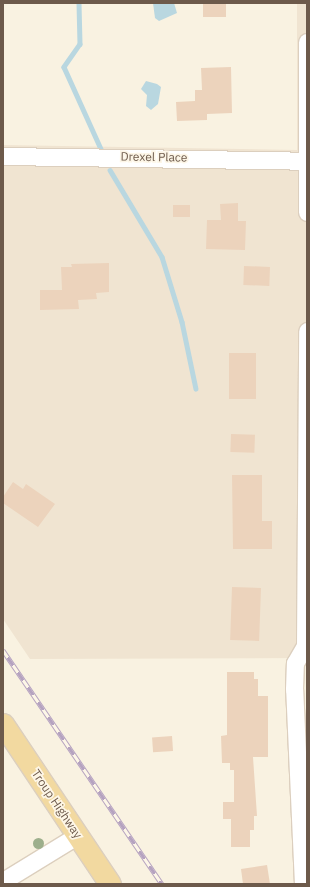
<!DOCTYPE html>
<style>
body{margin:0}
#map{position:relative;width:310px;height:887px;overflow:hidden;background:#f9f2e1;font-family:"IBM Plex Sans",sans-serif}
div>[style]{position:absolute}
.residential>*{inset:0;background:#f0e4d1}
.water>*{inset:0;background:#b9d7e0}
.stream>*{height:4.5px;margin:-2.25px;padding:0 2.25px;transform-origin:2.25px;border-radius:2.25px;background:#b9d7e0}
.building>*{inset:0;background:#ecd3bc;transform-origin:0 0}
.roads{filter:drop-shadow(1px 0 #dccfbe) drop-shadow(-1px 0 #dccfbe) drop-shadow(0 1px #dccfbe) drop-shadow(0 -1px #dccfbe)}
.minor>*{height:17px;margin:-8.5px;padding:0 8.5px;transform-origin:8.5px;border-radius:8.5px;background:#fff}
.major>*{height:21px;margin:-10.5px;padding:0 10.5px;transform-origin:10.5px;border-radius:10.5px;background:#f2d9a0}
.rail>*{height:4.5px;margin-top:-2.25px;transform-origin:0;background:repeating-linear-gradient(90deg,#fdf6e7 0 9px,#b5a2c0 0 18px);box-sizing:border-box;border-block:1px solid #b5a2c0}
.trees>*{width:11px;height:11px;margin:-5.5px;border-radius:50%;background:#9daf8c}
span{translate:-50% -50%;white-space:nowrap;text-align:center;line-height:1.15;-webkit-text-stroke:3.5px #fdf6e7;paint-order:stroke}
.street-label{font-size:12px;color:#6d5a4b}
.frame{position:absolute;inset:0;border:4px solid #6d5a4b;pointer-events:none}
</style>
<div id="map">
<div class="residential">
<i style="clip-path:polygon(297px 3px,307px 3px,307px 658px,30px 659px,3px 619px,3px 145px,297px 150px)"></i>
</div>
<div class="water">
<i style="clip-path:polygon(153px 3px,174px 3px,177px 13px,159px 21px,155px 18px)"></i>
<i style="clip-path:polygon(146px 81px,157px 84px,161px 87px,158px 104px,151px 110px,146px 106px,147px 95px,141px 89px)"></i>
</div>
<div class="stream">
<i style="left:79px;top:3px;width:41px;rotate:88.6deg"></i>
<i style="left:80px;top:44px;width:28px;rotate:125deg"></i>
<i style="left:64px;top:67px;width:90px;rotate:65.7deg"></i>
<i style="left:110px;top:170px;width:101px;rotate:59.1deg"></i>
<i style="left:162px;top:257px;width:68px;rotate:72.9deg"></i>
<i style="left:182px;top:322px;width:68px;rotate:78.2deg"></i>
</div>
<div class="building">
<i style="left:203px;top:3px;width:23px;height:14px"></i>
<i style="clip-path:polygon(231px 67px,232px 113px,207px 114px,207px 120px,177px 121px,176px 102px,195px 101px,195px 90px,202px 90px,201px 68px)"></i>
<i style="clip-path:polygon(238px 203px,238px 221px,246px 221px,245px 250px,206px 249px,207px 220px,221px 220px,220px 204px)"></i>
<i style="left:173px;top:205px;width:17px;height:12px"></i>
<i style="clip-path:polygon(109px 263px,109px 292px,96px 293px,97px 299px,78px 300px,79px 309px,40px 310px,40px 290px,62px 290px,61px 267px,72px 267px,71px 264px)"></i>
<i style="left:244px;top:266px;width:26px;height:19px;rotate:2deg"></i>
<i style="left:229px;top:353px;width:27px;height:46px"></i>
<i style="left:231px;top:434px;width:24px;height:18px;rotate:2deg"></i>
<i style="clip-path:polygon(232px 475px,262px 475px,262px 521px,272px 521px,272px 549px,233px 549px)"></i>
<i style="clip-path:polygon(13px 482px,23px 489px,26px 484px,55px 504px,38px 527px,3px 503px,3px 497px)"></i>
<i style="left:232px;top:587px;width:29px;height:53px;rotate:2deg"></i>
<i style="clip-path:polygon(227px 672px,254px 672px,254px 679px,258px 679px,258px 696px,268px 696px,268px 757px,253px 757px,257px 816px,254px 816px,254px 830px,250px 830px,250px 847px,231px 847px,231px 819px,223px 819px,223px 802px,234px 802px,234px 770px,230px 770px,230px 763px,222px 763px,221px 736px,227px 735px)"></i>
<i style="left:172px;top:736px;width:15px;height:20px;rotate:86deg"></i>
<i style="clip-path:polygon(267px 865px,270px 884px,243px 884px,241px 869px)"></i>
</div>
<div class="roads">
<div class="minor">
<i style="left:307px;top:42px;width:170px;rotate:90deg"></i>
<i style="left:3px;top:156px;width:303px;rotate:0.9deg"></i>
<i style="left:3px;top:881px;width:88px;rotate:-31.5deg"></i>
<i style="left:303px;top:884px;width:195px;rotate:-92.6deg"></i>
<i style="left:294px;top:689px;width:26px;rotate:-88deg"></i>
<i style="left:295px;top:663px;width:20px;rotate:-60deg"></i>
<i style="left:305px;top:646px;width:315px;rotate:-89.6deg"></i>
</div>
<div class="major">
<i style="left:3px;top:724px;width:192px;rotate:56.2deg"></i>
</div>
</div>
<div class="rail">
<i style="left:3px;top:650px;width:283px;rotate:55.8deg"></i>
</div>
<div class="trees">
<i style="left:38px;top:843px"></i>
</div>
<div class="street-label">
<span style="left:154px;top:157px;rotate:1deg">Drexel Place</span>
<span style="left:57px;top:804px;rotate:56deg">Troup Highway</span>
</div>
<div class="frame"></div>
</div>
